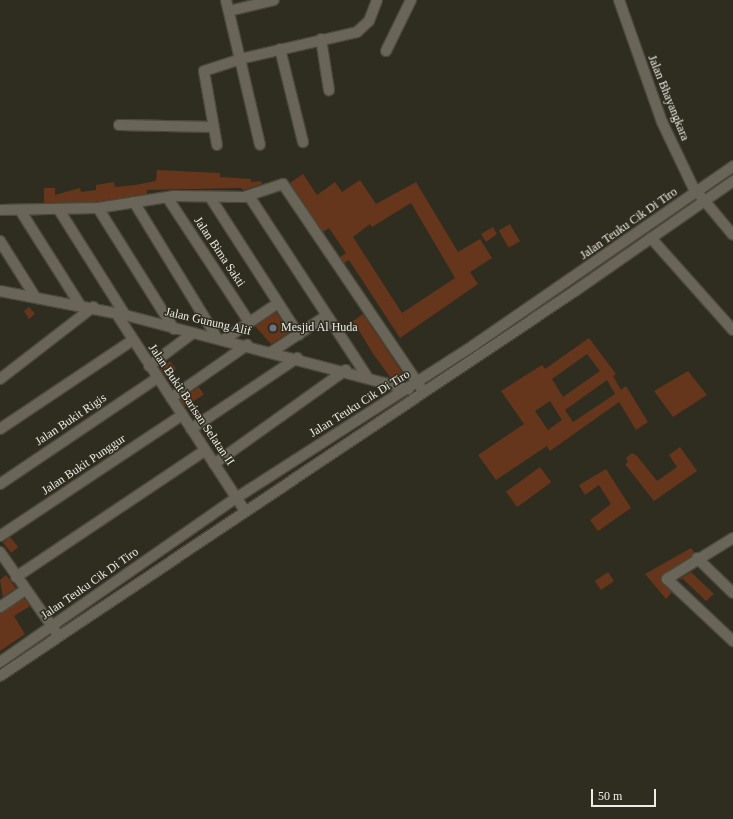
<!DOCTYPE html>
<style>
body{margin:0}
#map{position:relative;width:733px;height:819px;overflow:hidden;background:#2f2d20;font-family:"Times New Roman",serif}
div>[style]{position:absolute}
.building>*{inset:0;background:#65361b;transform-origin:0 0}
.roads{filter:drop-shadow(1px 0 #4b493e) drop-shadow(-1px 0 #4b493e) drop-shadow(0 1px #4b493e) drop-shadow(0 -1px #4b493e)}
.minor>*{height:10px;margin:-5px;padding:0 5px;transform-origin:5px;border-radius:5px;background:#696659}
.dots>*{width:11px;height:11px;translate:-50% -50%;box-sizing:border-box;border:2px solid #2f2d20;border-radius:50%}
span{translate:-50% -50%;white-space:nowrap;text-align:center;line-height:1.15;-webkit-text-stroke:3px #2f2d20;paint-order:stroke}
.street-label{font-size:12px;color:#eeede5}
.poi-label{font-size:12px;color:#eeede5}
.left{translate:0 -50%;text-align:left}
.scale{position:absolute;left:591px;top:789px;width:65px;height:18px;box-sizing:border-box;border:2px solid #eeede5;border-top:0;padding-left:5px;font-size:12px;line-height:14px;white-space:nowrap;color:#eeede5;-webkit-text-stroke:3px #2f2d20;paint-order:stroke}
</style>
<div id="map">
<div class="building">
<i style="clip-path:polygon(157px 170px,220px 173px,220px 177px,251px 179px,251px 182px,261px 181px,262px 184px,243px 190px,241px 188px,147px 190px,147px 194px,95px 202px,44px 203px,44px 188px,55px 188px,55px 195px,80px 188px,81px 192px,96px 190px,96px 185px,114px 182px,115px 187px,135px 185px,156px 181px)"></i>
<i style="clip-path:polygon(evenodd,303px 174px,317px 195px,335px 182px,342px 192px,360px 180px,376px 204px,416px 182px,458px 252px,480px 239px,492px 258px,470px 272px,478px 284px,400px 338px,349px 260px,344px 263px,340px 257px,346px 253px,329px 228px,323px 232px,290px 183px,303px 174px,411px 203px,455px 278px,402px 313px,353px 237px,370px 224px,372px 227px,411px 203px)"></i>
<i style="left:510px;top:224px;width:20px;height:13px;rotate:60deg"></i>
<i style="clip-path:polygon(493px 227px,497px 234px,486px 242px,481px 234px)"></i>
<i style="clip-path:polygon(29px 307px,35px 314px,29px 319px,24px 311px)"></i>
<i style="clip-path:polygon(276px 312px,290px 332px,271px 344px,255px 326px)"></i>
<i style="clip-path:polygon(363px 314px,392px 357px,407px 380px,390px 377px,374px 355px,353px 321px)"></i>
<i style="clip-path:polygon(evenodd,589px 338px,616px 374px,613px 376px,621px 390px,626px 386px,648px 422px,636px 430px,619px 402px,550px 451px,547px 446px,496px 480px,478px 455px,524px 424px,501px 391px,542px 365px,545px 369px,589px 338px,587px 354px,600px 371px,563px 397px,552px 379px,587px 354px,589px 338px,607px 380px,615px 394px,573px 422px,565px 410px,607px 380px,589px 338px,550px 401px,562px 420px,548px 430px,535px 411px,550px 401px)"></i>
<i style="left:170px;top:361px;width:10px;height:13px;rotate:53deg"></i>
<i style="clip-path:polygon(688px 371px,707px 395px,673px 417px,654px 391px)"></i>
<i style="left:199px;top:387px;width:9px;height:23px;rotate:58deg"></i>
<i style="clip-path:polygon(680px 447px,697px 471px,654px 501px,625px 464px,628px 462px,626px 458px,632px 453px,637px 456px,657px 481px,677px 467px,669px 455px)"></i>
<i style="left:540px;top:467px;width:19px;height:42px;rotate:54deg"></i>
<i style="clip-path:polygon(606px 469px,631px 508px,598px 531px,590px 520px,611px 504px,599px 485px,585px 495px,579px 485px)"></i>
<i style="left:10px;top:537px;width:13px;height:9px;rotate:51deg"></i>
<i style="clip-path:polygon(691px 548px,694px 552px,691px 557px,661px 576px,662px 583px,672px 592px,666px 599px,645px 574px)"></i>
<i style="left:608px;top:572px;width:11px;height:16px;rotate:56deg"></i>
<i style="clip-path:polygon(691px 572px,714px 594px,706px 601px,683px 579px,678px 580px)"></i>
<i style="clip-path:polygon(6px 575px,16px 588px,3px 597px,0 580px)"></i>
<i style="clip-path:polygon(24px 598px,30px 606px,14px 616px,25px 634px,0 651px,0 613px)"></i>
</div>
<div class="roads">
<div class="minor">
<i style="left:226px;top:0;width:61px;rotate:76.7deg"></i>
<i style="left:240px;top:59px;width:120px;rotate:-13deg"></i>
<i style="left:357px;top:32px;width:16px;rotate:-43deg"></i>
<i style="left:369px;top:21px;width:22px;rotate:-69deg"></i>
<i style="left:619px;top:0;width:129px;rotate:70.6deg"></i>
<i style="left:662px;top:122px;width:72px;rotate:64.5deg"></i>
<i style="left:693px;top:187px;width:62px;rotate:50.2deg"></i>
<i style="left:229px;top:11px;width:46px;rotate:-13.7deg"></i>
<i style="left:321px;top:39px;width:52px;rotate:81.1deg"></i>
<i style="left:280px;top:49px;width:96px;rotate:76.1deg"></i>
<i style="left:386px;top:51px;width:57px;rotate:-63.9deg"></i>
<i style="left:119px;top:125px;width:94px;rotate:1.2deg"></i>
<i style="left:217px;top:145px;width:75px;rotate:-100deg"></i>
<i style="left:204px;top:71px;width:38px;rotate:-18deg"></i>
<i style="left:240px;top:59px;width:88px;rotate:76.9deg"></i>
<i style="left:249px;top:196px;width:215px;rotate:56.8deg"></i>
<i style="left:167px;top:197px;width:149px;rotate:56.7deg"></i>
<i style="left:210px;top:197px;width:164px;rotate:57.2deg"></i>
<i style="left:134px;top:202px;width:159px;rotate:58.6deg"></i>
<i style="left:98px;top:208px;width:143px;rotate:57.9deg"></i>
<i style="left:0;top:210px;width:98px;rotate:-1.2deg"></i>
<i style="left:98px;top:208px;width:77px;rotate:-9deg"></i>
<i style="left:174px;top:196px;width:70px;rotate:0.8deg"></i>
<i style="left:244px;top:197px;width:41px;rotate:-18.4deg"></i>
<i style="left:283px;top:184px;width:246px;rotate:55.9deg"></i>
<i style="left:20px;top:210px;width:112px;rotate:57.7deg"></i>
<i style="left:59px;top:210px;width:124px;rotate:57.8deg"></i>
<i style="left:651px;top:238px;width:123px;rotate:48.3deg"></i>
<i style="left:0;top:241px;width:64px;rotate:57.8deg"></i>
<i style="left:0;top:291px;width:127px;rotate:10.9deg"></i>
<i style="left:125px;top:315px;width:293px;rotate:14.7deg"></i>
<i style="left:116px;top:313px;width:236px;rotate:56.9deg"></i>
<i style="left:225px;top:339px;width:64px;rotate:-34.2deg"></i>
<i style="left:273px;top:351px;width:64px;rotate:-33.4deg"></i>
<i style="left:149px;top:366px;width:55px;rotate:-36.9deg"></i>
<i style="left:0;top:379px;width:118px;rotate:-37.7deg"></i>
<i style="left:171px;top:398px;width:93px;rotate:-34.9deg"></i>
<i style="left:0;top:429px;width:160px;rotate:-33.8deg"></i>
<i style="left:191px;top:429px;width:128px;rotate:-33.8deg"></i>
<i style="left:214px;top:464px;width:162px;rotate:-35.5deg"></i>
<i style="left:0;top:484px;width:189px;rotate:-34deg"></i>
<i style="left:0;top:536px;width:219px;rotate:-33.6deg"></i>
<i style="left:733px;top:538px;width:78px;rotate:148.2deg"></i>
<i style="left:667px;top:579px;width:91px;rotate:43.2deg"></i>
<i style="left:0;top:552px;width:98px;rotate:55deg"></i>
<i style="left:697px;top:558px;width:50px;rotate:44.2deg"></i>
<i style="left:16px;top:577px;width:226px;rotate:-33.8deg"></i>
<i style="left:0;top:607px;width:30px;rotate:-34deg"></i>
<i style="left:0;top:662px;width:287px;rotate:-34.8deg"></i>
<i style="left:236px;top:498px;width:283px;rotate:-32.7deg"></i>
<i style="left:474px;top:345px;width:315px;rotate:-34.6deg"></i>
<i style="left:0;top:676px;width:692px;rotate:-33.8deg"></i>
<i style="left:575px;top:291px;width:193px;rotate:-34.8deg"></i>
</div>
</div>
<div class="dots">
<i style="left:273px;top:328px;background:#6b7280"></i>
</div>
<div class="street-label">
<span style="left:668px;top:98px;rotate:68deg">Jalan Bhayangkara</span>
<span style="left:629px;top:224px;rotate:-35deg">Jalan Teuku Cik Di Tiro</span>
<span style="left:219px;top:252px;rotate:56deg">Jalan Bima Sakti</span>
<span style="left:208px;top:322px;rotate:13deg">Jalan Gunung Alif</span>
<span style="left:360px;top:404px;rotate:-32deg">Jalan Teuku Cik Di Tiro</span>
<span style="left:191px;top:405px;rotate:56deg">Jalan Bukit Barisan Selatan II</span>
<span style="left:71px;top:420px;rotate:-34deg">Jalan Bukit Rigis</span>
<span style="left:84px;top:465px;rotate:-34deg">Jalan Bukit Punggur</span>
<span style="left:90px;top:584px;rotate:-35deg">Jalan Teuku Cik Di Tiro</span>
</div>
<div class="poi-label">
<span class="left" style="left:281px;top:328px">Mesjid Al Huda</span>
</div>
<div class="scale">50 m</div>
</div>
